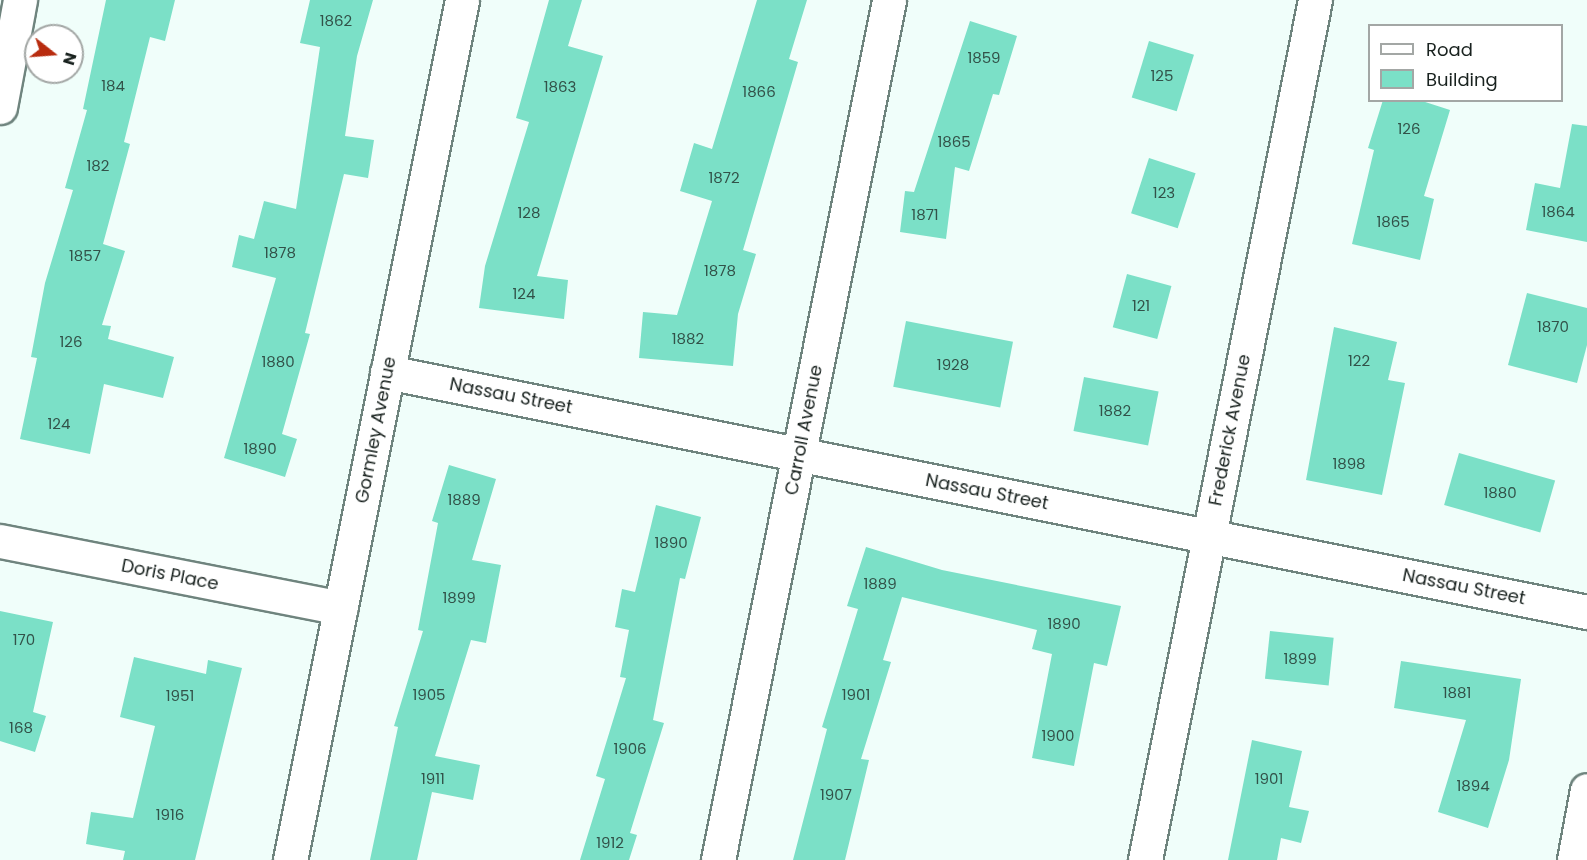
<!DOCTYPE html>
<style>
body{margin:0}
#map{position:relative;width:1587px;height:860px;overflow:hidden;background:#f0fefa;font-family:Poppins,sans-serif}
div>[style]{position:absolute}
.building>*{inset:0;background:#7be0c7;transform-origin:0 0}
.roads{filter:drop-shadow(2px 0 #6f847e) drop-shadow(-2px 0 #6f847e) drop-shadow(0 2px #6f847e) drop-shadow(0 -2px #6f847e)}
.street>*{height:33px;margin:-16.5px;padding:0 16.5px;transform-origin:16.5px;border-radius:16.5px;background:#fff}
span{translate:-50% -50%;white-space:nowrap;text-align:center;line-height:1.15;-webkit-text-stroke:4.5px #fff;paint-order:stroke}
.number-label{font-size:15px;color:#325249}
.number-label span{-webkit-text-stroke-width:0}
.street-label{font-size:18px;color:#19221f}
.legend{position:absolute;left:1368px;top:24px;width:195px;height:78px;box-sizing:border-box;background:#fff;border:2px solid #a3a7a5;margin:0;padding:8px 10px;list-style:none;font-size:18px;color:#19221f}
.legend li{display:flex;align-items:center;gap:12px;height:30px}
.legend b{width:30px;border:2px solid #a3a7a5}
.north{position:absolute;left:24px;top:24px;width:60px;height:60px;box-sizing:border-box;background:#fff;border:2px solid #a3a7a5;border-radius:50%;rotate:107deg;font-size:16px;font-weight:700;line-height:24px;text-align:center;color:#19221f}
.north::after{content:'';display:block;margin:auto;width:21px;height:27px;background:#b82c0f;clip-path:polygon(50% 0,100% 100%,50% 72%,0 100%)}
</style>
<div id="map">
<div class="building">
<i style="clip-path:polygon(106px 0,175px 0,165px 41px,150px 37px,124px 142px,130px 144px,103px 244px,125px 251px,102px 325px,111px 326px,108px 339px,174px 357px,163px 398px,104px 384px,90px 454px,20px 439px,37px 358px,31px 357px,45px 283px,73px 190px,65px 188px,87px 110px,83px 109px)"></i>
<i style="clip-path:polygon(310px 0,373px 0,357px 56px,345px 136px,374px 140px,368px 178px,344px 174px,305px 333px,310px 334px,282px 434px,297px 439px,285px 477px,224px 458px,276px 278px,232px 267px,239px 235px,254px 239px,264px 201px,296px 209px,320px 47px,300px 43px)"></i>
<i style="clip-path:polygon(549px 0,582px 0,568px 46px,603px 56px,537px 276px,568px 280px,564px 319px,479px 308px,485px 266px,529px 122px,516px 118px)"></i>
<i style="clip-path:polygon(757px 0,807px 0,789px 59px,798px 62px,743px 250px,756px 254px,738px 314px,733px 366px,639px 358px,643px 312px,677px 315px,712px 201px,680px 191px,694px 143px,712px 149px)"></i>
<i style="clip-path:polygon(970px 21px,1017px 36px,999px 95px,993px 94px,969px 171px,955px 167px,946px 239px,900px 232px,905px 191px,914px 192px)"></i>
<i style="left:1149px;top:41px;width:47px;height:59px;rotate:17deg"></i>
<i style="clip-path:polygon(1383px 100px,1419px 100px,1450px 110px,1424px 196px,1434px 199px,1420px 260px,1352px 244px,1374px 150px,1368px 148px)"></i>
<i style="clip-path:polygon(1572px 124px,1587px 126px,1587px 242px,1526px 230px,1535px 183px,1560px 188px)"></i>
<i style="left:1149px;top:158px;width:49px;height:58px;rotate:18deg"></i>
<i style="left:1127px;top:274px;width:46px;height:55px;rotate:15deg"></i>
<i style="clip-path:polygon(1527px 293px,1587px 308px,1587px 345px,1577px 383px,1508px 365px)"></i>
<i style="left:906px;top:321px;width:109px;height:67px;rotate:11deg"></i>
<i style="clip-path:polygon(1334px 327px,1397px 342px,1388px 380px,1405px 383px,1382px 495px,1306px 480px)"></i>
<i style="left:1084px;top:377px;width:76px;height:55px;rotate:11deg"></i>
<i style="left:1459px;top:453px;width:100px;height:54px;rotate:16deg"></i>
<i style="clip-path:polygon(449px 465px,496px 479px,472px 560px,501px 565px,486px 643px,471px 640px,435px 756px,480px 765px,473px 800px,432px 792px,417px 860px,370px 860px,398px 727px,394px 726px,423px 631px,418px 630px,438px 523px,432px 521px)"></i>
<i style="clip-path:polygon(656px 505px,701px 517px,685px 579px,680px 578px,653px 720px,664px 723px,630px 833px,637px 835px,629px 860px,580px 860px,605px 779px,596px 776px,626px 678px,620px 677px,629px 630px,615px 627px,622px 589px,635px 592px)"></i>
<i style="clip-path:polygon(866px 547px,942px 570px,1121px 606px,1107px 666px,1094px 663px,1074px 766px,1032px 758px,1052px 654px,1032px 649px,1037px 630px,902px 597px,883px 660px,891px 662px,861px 759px,869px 760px,845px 860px,793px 860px,827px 729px,822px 727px,858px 609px,847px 606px)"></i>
<i style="clip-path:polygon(0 611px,53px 622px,33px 712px,46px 716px,35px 752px,0 741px)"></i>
<i style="left:1270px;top:631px;width:64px;height:48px;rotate:6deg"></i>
<i style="clip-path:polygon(134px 657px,206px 674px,208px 660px,242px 668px,195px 860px,123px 860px,125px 851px,86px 844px,91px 812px,133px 818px,155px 726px,120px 717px)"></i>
<i style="clip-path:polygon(1401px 661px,1521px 679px,1509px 760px,1488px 828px,1438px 812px,1466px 720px,1394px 708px)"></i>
<i style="clip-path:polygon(1252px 740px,1302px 751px,1289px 807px,1309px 811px,1301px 843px,1281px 838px,1277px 860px,1228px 860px)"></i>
</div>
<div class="roads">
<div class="street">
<i style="left:0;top:107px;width:109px;rotate:-79.4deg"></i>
<i style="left:387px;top:372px;width:1224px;rotate:11.31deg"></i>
<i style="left:0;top:541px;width:347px;rotate:11.1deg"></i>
<i style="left:290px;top:860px;width:877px;rotate:-78.69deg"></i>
<i style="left:718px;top:860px;width:877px;rotate:-78.75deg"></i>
<i style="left:1145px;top:860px;width:877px;rotate:-78.82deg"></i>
<i style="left:1574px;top:860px;width:71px;rotate:-79.5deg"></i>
</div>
</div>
<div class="number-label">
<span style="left:336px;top:21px">1862</span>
<span style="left:984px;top:58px">1859</span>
<span style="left:1162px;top:76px">125</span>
<span style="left:113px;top:86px">184</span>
<span style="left:560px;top:87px">1863</span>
<span style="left:759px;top:92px">1866</span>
<span style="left:1409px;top:129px">126</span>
<span style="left:954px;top:142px">1865</span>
<span style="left:98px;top:166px">182</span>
<span style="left:724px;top:178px">1872</span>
<span style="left:1164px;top:193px">123</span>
<span style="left:1558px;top:212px">1864</span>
<span style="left:529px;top:213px">128</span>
<span style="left:925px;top:215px">1871</span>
<span style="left:1393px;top:222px">1865</span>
<span style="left:280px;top:253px">1878</span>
<span style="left:85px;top:256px">1857</span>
<span style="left:720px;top:271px">1878</span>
<span style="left:524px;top:294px">124</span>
<span style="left:1141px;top:306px">121</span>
<span style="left:1553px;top:327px">1870</span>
<span style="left:688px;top:339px">1882</span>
<span style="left:71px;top:342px">126</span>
<span style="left:1359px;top:361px">122</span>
<span style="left:278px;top:362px">1880</span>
<span style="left:953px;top:365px">1928</span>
<span style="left:1115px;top:411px">1882</span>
<span style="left:59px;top:424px">124</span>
<span style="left:260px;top:449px">1890</span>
<span style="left:1349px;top:464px">1898</span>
<span style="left:1500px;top:493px">1880</span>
<span style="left:464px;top:500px">1889</span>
<span style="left:671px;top:543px">1890</span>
<span style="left:880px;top:584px">1889</span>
<span style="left:459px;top:598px">1899</span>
<span style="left:1064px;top:624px">1890</span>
<span style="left:24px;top:640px">170</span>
<span style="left:1300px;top:659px">1899</span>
<span style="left:1457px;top:693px">1881</span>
<span style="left:429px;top:695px">1905</span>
<span style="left:856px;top:695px">1901</span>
<span style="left:180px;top:696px">1951</span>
<span style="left:21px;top:728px">168</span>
<span style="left:1058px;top:736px">1900</span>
<span style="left:630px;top:749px">1906</span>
<span style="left:433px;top:779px">1911</span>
<span style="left:1269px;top:779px">1901</span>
<span style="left:1473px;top:786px">1894</span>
<span style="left:836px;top:795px">1907</span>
<span style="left:170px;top:815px">1916</span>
<span style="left:610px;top:843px">1912</span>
</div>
<div class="street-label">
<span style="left:511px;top:396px;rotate:11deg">Nassau Street</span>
<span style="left:376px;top:430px;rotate:-79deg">Gormley Avenue</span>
<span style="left:804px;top:430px;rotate:-79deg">Carroll Avenue</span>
<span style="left:1230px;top:430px;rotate:-79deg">Frederick Avenue</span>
<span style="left:987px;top:492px;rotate:11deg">Nassau Street</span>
<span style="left:170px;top:575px;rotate:11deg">Doris Place</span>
<span style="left:1464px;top:587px;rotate:11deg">Nassau Street</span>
</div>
<ul class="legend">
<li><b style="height:8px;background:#fff"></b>Road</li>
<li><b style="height:16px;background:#7be0c7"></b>Building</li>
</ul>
<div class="north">N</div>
</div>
